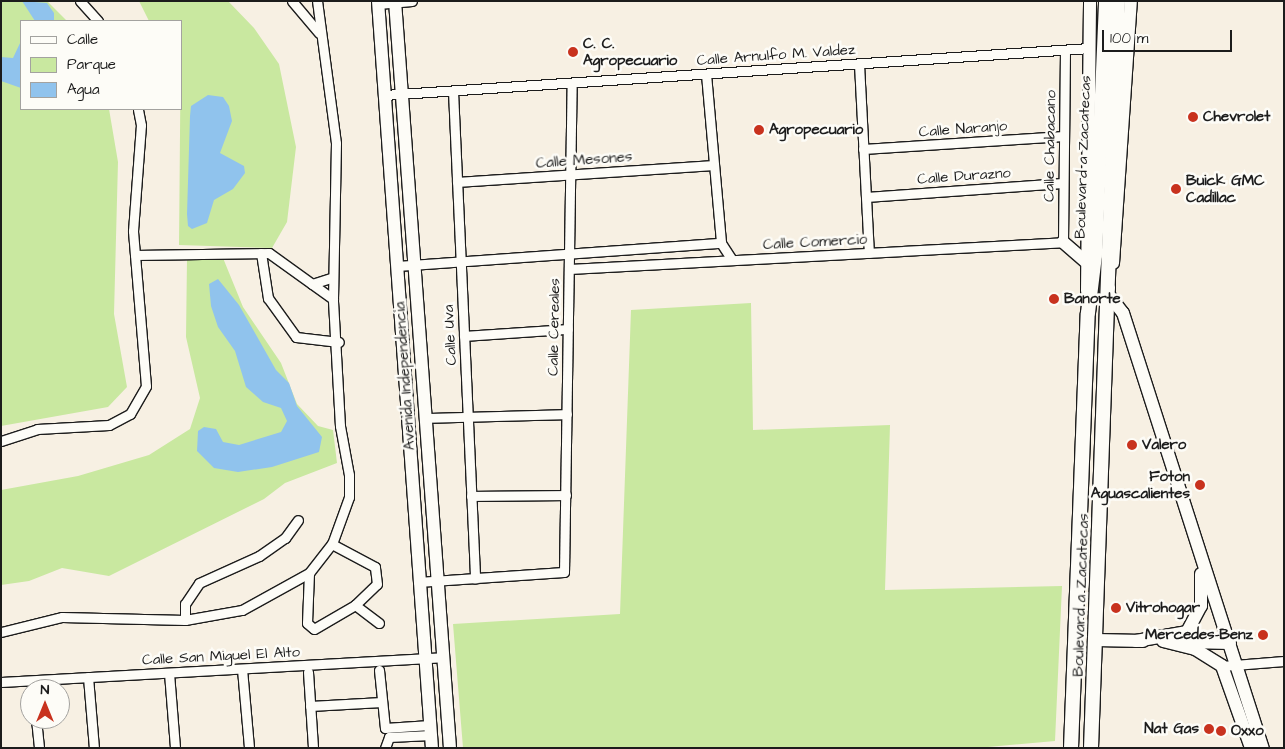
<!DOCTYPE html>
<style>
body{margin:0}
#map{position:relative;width:1285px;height:749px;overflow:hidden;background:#f7f0e3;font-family:"Architects Daughter",sans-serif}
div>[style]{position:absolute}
.green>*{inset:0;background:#c9e8a0}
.water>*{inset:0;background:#90c3ed}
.roads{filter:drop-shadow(1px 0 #1c1c1c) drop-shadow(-1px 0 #1c1c1c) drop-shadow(0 1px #1c1c1c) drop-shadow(0 -1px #1c1c1c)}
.minor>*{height:9px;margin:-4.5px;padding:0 4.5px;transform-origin:4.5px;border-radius:4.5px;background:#fdfcf7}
.secondary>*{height:12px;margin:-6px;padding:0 6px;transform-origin:6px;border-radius:6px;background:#fdfcf7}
.primary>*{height:14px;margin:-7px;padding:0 7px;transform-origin:7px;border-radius:7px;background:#fdfcf7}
.dots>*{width:14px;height:14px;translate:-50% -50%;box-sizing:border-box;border:2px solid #fdfcf7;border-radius:50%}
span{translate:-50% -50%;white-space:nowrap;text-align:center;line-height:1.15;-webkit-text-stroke:5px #fdfcf7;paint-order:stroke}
.poi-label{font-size:15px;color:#1c1c1c;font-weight:700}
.left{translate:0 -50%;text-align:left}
.right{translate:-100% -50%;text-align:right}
.street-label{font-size:15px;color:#1c1c1c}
.frame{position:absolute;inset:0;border:2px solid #1c1c1c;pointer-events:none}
.legend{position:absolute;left:20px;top:20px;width:162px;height:90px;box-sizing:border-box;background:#fdfcf7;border:1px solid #a3a29f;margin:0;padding:6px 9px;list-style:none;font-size:15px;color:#1c1c1c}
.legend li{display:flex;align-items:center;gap:10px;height:25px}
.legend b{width:25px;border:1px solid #a3a29f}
.north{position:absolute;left:20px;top:679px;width:50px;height:50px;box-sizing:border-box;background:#fdfcf7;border:1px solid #a3a29f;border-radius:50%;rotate:0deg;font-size:14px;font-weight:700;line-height:20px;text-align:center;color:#1c1c1c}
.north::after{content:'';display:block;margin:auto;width:18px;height:22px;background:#c8321e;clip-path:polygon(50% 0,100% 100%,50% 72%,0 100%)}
.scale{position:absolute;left:1102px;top:30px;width:130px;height:22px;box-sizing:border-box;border:2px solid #1c1c1c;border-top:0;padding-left:6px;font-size:15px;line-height:18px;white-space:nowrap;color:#1c1c1c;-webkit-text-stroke:4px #fdfcf7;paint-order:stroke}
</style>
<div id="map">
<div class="green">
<i style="clip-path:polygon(1px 1px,47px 1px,67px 21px,21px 21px,21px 109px,109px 109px,118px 162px,114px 314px,127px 387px,108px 407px,1px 426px)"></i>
<i style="clip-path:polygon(139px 1px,228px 1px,254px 28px,279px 64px,296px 147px,287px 222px,272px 248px,179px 245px,181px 21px,149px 21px)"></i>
<i style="clip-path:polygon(223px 258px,243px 307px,281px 363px,297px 404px,318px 426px,333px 430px,337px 463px,285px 483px,264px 499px,109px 576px,62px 568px,29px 581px,1px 585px,1px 490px,78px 476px,149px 455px,190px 429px,200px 398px,186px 337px,187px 259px)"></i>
<i style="clip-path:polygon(751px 303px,753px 430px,890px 425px,885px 590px,1062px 586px,1055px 741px,977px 748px,463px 748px,453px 624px,620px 614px,631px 310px)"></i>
</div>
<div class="water">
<i style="clip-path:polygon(22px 1px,47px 3px,54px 13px,54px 21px,35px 21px)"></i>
<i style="clip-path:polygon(21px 41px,21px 88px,1px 81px,1px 57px,13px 58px)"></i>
<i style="clip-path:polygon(208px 95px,223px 97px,229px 106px,232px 121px,220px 153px,244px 166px,245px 173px,233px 189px,214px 200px,207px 223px,192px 229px,188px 226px,187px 214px,190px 116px,191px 106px)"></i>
<i style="clip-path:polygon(218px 279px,239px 305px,276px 370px,289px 383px,297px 406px,322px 437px,319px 452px,272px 467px,238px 472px,214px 468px,197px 451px,198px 431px,204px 427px,216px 429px,223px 442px,239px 445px,281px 432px,287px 421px,281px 408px,263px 402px,246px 387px,235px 351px,218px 327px,211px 306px,209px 284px)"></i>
</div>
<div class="roads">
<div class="minor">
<i style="left:80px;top:1px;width:27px;rotate:48deg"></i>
<i style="left:292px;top:1px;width:42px;rotate:49.8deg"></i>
<i style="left:378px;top:4px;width:34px;rotate:-5deg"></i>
<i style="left:859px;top:64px;width:189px;rotate:87deg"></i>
<i style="left:706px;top:74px;width:170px;rotate:84.9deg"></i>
<i style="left:721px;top:243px;width:20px;rotate:57deg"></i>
<i style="left:453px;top:91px;width:488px;rotate:87.4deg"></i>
<i style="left:384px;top:95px;width:707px;rotate:-3.81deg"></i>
<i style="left:863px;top:149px;width:201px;rotate:-3.7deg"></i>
<i style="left:457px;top:182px;width:257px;rotate:-3.8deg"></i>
<i style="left:866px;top:197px;width:197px;rotate:-4.1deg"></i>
<i style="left:261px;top:253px;width:46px;rotate:81.2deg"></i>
<i style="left:268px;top:298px;width:48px;rotate:54.3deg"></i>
<i style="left:296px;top:337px;width:43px;rotate:6.6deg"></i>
<i style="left:135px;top:255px;width:134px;rotate:-0.9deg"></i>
<i style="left:269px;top:253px;width:79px;rotate:35.7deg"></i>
<i style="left:397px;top:266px;width:325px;rotate:-4.1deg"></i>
<i style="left:569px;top:269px;width:495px;rotate:-3.1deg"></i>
<i style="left:1063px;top:242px;width:192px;rotate:-89.4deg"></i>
<i style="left:312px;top:284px;width:22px;rotate:-18deg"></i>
<i style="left:464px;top:336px;width:104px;rotate:-3.9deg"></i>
<i style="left:424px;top:418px;width:143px;rotate:-1.6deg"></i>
<i style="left:1px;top:441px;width:38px;rotate:-18deg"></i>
<i style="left:37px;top:429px;width:72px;rotate:-3.2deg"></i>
<i style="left:109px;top:425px;width:24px;rotate:-28deg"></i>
<i style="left:130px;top:414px;width:32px;rotate:-60deg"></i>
<i style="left:146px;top:386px;width:156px;rotate:-94.8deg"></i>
<i style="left:133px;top:231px;width:106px;rotate:-85.7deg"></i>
<i style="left:141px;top:125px;width:16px;rotate:-101deg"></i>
<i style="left:471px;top:496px;width:95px;rotate:-0.6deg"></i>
<i style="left:309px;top:573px;width:50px;rotate:92.3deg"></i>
<i style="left:307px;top:623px;width:9px;rotate:41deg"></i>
<i style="left:314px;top:629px;width:48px;rotate:-30.3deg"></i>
<i style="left:355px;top:605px;width:30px;rotate:-44deg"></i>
<i style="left:377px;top:584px;width:17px;rotate:-97deg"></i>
<i style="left:375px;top:567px;width:49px;rotate:-151.9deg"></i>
<i style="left:418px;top:582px;width:146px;rotate:-3.9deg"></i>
<i style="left:564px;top:572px;width:489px;rotate:-89.1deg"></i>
<i style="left:355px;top:605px;width:30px;rotate:37deg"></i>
<i style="left:185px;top:620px;width:16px;rotate:-90deg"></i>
<i style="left:185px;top:604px;width:25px;rotate:-56deg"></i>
<i style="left:199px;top:583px;width:66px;rotate:-24.2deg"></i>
<i style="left:259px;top:556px;width:32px;rotate:-35deg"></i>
<i style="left:285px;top:538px;width:22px;rotate:-54deg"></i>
<i style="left:1px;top:632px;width:63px;rotate:-13.8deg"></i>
<i style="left:62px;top:617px;width:123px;rotate:1.4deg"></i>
<i style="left:185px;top:620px;width:58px;rotate:-10deg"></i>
<i style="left:242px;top:610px;width:77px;rotate:-28.9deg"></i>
<i style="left:309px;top:573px;width:37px;rotate:-52deg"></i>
<i style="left:332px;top:544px;width:50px;rotate:-70.1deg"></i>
<i style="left:349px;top:497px;width:22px;rotate:-90deg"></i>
<i style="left:349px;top:475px;width:50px;rotate:-100.4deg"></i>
<i style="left:340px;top:426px;width:127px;rotate:-93.2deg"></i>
<i style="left:333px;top:299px;width:156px;rotate:-88.9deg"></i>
<i style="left:336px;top:143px;width:143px;rotate:-97.6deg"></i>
<i style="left:1222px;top:666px;width:62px;rotate:-4.6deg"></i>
<i style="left:242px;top:669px;width:79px;rotate:84.9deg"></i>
<i style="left:379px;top:670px;width:58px;rotate:84.1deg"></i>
<i style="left:385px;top:728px;width:45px;rotate:-3.8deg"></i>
<i style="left:308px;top:672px;width:76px;rotate:86.2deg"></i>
<i style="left:169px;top:673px;width:75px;rotate:85.4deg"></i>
<i style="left:88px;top:677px;width:71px;rotate:85.2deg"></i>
<i style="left:1px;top:682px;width:442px;rotate:-3.2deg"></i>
<i style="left:310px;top:706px;width:72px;rotate:-3.2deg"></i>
<i style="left:36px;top:719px;width:29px;rotate:84deg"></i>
<i style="left:385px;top:748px;width:12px;rotate:-70deg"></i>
<i style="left:389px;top:737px;width:42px;rotate:-2.7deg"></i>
</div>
<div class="secondary">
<i style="left:378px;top:1px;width:749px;rotate:85.87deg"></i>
<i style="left:395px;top:1px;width:749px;rotate:85.79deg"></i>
<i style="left:1063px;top:242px;width:29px;rotate:41deg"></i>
<i style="left:1113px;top:263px;width:263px;rotate:-86.1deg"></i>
<i style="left:1109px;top:288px;width:6px;rotate:99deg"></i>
<i style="left:1108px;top:294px;width:24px;rotate:52deg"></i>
<i style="left:1123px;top:313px;width:457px;rotate:72.2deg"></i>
<i style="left:1087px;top:291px;width:290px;rotate:-89.4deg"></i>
<i style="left:1096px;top:640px;width:47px;rotate:1.2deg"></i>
<i style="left:1136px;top:641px;width:52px;rotate:-10deg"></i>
<i style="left:1187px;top:632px;width:30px;rotate:-62deg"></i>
<i style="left:1201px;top:606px;width:32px;rotate:-90deg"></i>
<i style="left:1163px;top:641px;width:33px;rotate:14deg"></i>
<i style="left:1195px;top:649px;width:32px;rotate:32deg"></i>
<i style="left:1222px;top:666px;width:87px;rotate:70.5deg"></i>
<i style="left:1186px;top:642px;width:44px;rotate:1.3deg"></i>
</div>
<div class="primary">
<i style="left:1071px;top:748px;width:435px;rotate:-87.8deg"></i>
<i style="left:1088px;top:313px;width:58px;rotate:-83.1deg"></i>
<i style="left:1095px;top:255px;width:254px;rotate:-87.5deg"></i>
<i style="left:1091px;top:748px;width:747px;rotate:-87.93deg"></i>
</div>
</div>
<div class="dots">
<i style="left:573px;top:52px;background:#c8321e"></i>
<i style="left:1193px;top:117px;background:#c8321e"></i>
<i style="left:759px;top:130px;background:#c8321e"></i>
<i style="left:1176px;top:189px;background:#c8321e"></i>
<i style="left:1054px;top:299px;background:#c8321e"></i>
<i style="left:1132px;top:445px;background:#c8321e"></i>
<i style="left:1200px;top:485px;background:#c8321e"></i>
<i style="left:1116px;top:608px;background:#c8321e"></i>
<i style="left:1263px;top:635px;background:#c8321e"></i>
<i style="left:1209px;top:729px;background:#c8321e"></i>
<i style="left:1221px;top:731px;background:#c8321e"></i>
</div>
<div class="poi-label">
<span class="left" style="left:583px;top:52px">C. C.<br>Agropecuario</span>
<span class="left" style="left:1203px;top:117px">Chevrolet</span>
<span class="left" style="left:769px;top:130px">Agropecuario</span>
<span class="left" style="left:1186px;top:189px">Buick GMC<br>Cadillac</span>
<span class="left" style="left:1064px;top:299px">Banorte</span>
<span class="left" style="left:1142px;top:445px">Valero</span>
<span class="right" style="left:1190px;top:485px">Foton<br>Aguascalientes</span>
<span class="left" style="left:1126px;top:608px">Vitrohogar</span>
<span class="right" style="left:1253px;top:635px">Mercedes-Benz</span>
<span class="right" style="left:1199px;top:729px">Nat Gas</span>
<span class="left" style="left:1231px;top:731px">Oxxo</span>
</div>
<div class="street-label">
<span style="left:776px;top:55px;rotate:-4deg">Calle Arnulfo M. Valdez</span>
<span style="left:963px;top:129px;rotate:-4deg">Calle Naranjo</span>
<span style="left:1050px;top:146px;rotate:-89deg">Calle Chabacano</span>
<span style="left:1083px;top:157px;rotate:-88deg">Boulevard a Zacatecas</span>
<span style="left:584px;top:160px;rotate:-4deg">Calle Mesones</span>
<span style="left:964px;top:176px;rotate:-4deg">Calle Durazno</span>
<span style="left:815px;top:242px;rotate:-3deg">Calle Comercio</span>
<span style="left:554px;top:327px;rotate:-89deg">Calle Cereales</span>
<span style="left:450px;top:335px;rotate:-93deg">Calle Uva</span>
<span style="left:405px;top:376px;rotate:-94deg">Avenida Independencia</span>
<span style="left:1081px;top:595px;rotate:-88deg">Boulevard a Zacatecas</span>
<span style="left:221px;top:656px;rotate:-3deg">Calle San Miguel El Alto</span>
</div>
<div class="frame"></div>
<ul class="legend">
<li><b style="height:6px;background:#fdfcf7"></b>Calle</li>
<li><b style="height:14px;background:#c9e8a0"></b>Parque</li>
<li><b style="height:14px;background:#90c3ed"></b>Agua</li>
</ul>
<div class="north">N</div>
<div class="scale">100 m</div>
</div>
